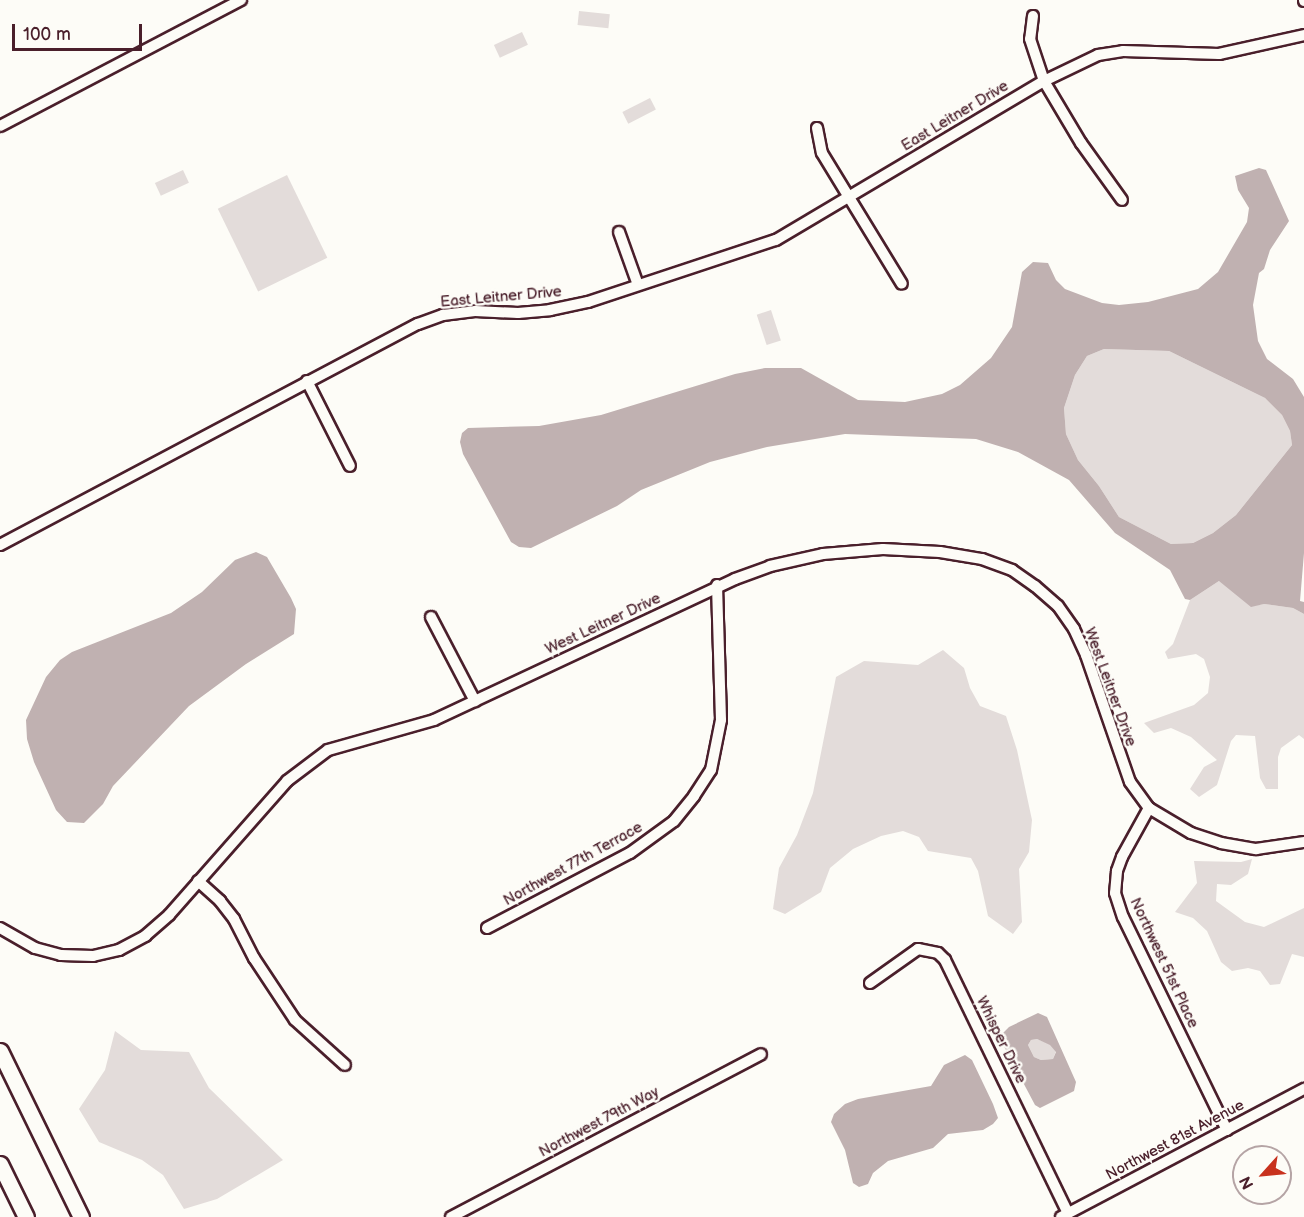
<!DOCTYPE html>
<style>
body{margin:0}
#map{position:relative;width:1304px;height:1217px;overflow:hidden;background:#fdfcf7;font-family:"Balsamiq Sans",sans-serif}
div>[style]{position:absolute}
.green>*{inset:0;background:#e3dcda;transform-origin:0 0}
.water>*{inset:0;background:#c0b1b1}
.roads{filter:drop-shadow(2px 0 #4a1f2b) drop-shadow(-2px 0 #4a1f2b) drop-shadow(0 2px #4a1f2b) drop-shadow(0 -2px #4a1f2b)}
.minor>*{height:10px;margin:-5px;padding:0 5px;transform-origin:5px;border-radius:5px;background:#fdfcf7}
.highway>*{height:15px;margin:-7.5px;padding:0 7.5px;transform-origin:7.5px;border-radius:7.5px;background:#fdfcf7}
span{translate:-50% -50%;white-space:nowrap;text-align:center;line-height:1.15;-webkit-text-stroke:5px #fdfcf7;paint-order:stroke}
.street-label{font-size:15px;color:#4a1f2b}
.north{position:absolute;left:1232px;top:1145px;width:60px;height:60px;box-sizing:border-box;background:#fdfcf7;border:2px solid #b5a4a5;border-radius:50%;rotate:243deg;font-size:16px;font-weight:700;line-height:24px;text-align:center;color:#4a1f2b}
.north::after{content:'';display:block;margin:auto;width:21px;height:27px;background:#c8321e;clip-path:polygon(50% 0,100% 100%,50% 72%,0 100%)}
.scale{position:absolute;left:12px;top:24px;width:130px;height:27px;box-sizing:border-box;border:3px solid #4a1f2b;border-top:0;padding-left:8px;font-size:18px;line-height:21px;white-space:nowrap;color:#4a1f2b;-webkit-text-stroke:4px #fdfcf7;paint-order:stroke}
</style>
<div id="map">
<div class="green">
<i style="left:579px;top:11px;width:31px;height:14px;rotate:6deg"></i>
<i style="left:522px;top:32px;width:14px;height:31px;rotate:65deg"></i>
<i style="left:650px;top:98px;width:13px;height:31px;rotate:63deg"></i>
<i style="left:183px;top:170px;width:14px;height:31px;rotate:65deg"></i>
<i style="left:287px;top:175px;width:92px;height:77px;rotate:64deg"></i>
<i style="left:771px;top:310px;width:32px;height:15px;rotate:72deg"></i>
<i style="clip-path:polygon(1104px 349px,1169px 351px,1265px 398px,1282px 415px,1290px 431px,1292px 445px,1236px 515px,1213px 533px,1193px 543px,1171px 544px,1119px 517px,1099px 486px,1078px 460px,1066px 434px,1064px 408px,1075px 375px,1087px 356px)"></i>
<i style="clip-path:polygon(1219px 581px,1223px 582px,1251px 606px,1264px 604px,1293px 608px,1304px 614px,1304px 739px,1299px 735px,1281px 748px,1278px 757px,1278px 789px,1266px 789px,1260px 778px,1255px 736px,1236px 735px,1231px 741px,1217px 785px,1199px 797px,1190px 789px,1204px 767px,1217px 760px,1191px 737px,1171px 728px,1154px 733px,1144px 723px,1194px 705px,1208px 693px,1210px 677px,1204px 659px,1196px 654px,1168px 659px,1165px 652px,1173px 644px,1190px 600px)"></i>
<i style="clip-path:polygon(943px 650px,964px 668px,970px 688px,980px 706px,1006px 716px,1017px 750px,1032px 820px,1029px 852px,1019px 869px,1022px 922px,1013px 934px,988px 916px,978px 871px,971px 858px,928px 851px,919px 837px,903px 831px,881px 836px,853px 849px,830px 868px,821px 892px,785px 914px,773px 909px,779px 868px,797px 835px,813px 793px,836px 677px,864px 661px,918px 665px)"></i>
<i style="clip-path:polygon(1252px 859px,1248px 874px,1231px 885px,1217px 884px,1216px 901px,1245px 922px,1264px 927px,1304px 908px,1304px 957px,1292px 954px,1280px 984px,1270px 985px,1260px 971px,1248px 968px,1232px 971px,1221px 962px,1207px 931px,1193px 918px,1175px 912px,1197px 883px,1194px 861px,1241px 862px)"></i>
<i style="clip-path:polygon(115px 1031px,141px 1050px,189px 1052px,209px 1088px,283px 1160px,217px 1199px,184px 1209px,163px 1175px,142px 1160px,99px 1142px,79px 1109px,105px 1070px)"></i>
<i style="clip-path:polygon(1037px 1039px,1050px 1044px,1056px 1051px,1053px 1059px,1041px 1060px,1034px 1057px,1028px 1045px,1031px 1040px)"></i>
</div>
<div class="water">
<i style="clip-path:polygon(evenodd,1259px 168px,1266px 170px,1289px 221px,1270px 250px,1264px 269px,1259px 273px,1253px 305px,1258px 341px,1267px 359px,1293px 379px,1304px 397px,1304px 553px,1300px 601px,1304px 602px,1304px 614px,1293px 608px,1264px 604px,1251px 607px,1219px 581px,1190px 600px,1185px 599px,1170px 570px,1115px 533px,1069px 480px,1018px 452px,976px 439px,845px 434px,767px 447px,710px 462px,641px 490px,617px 506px,531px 548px,519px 547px,511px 542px,463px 454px,460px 442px,462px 433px,468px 428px,539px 426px,601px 415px,735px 374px,765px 368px,801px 368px,858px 400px,905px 402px,942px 394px,960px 385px,991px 358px,1012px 327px,1022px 272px,1033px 262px,1048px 263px,1056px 280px,1065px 289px,1102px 303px,1119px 305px,1148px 302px,1198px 289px,1218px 272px,1247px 222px,1249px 208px,1238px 190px,1235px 176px,1259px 168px,1104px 349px,1169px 351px,1265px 398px,1282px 415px,1290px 431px,1292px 445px,1236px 515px,1213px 533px,1193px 543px,1171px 544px,1119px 517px,1099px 486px,1078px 460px,1066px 434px,1064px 408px,1075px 375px,1087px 356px,1104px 349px)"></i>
<i style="clip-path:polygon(256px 552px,267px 557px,291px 598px,296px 609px,294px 634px,246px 664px,189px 706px,113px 786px,103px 804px,84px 823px,67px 822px,56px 810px,34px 762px,27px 739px,26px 720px,46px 677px,60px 660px,72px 652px,171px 613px,202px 592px,235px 560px)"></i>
<i style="clip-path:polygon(evenodd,1038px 1013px,1047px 1017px,1076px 1082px,1074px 1091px,1040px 1108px,1035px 1105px,999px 1037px,1009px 1027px,1038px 1013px,1037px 1039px,1050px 1045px,1056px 1052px,1053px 1059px,1041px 1060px,1034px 1057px,1028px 1045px,1031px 1040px,1037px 1039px)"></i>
<i style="clip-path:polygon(965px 1055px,972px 1060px,993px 1104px,998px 1118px,993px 1124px,983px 1130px,948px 1134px,933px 1148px,888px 1161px,873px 1173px,868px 1184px,859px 1187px,853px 1183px,845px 1150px,831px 1122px,834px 1114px,845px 1104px,858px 1099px,931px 1086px,944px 1065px)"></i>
</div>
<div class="roads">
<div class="minor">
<i style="left:1304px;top:0;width:1px;rotate:90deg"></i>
<i style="left:1033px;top:16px;width:23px;rotate:97deg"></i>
<i style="left:1030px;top:39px;width:44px;rotate:71.6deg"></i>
<i style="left:1044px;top:81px;width:72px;rotate:59.2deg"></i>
<i style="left:1081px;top:143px;width:70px;rotate:54.3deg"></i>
<i style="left:0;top:126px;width:272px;rotate:-27.6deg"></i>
<i style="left:817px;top:128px;width:25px;rotate:79deg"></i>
<i style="left:822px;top:153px;width:153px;rotate:58.6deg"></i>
<i style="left:619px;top:232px;width:56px;rotate:70.3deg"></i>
<i style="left:307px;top:381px;width:95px;rotate:63.2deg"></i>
<i style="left:0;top:545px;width:473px;rotate:-27.9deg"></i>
<i style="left:418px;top:324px;width:27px;rotate:-20deg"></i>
<i style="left:443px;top:315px;width:32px;rotate:-7deg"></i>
<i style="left:475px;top:311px;width:43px;rotate:2.7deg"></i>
<i style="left:518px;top:313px;width:32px;rotate:-5deg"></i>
<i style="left:550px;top:310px;width:39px;rotate:-12deg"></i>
<i style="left:588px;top:302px;width:198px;rotate:-18.3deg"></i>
<i style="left:776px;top:240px;width:312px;rotate:-30.7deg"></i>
<i style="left:1044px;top:81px;width:60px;rotate:-25.7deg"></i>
<i style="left:1098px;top:55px;width:25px;rotate:-9deg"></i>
<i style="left:1123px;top:51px;width:96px;rotate:1.8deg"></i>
<i style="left:1219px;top:54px;width:87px;rotate:-12.6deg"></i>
<i style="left:431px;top:617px;width:95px;rotate:62.4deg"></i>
<i style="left:1149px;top:808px;width:56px;rotate:118.9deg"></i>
<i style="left:1122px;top:857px;width:15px;rotate:110deg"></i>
<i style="left:1117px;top:871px;width:22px;rotate:95deg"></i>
<i style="left:1115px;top:893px;width:25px;rotate:72deg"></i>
<i style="left:1123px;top:917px;width:237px;rotate:64deg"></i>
<i style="left:198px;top:881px;width:30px;rotate:42deg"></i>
<i style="left:220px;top:901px;width:23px;rotate:52deg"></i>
<i style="left:234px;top:919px;width:44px;rotate:62.9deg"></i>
<i style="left:254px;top:958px;width:74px;rotate:56.5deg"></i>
<i style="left:295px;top:1020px;width:67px;rotate:42deg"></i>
<i style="left:0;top:928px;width:40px;rotate:29.7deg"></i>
<i style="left:35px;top:948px;width:27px;rotate:15deg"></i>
<i style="left:61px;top:955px;width:32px;rotate:2deg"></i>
<i style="left:93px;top:956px;width:27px;rotate:-13deg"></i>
<i style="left:119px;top:950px;width:30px;rotate:-28deg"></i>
<i style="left:145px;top:936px;width:32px;rotate:-41deg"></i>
<i style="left:169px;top:915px;width:179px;rotate:-48.6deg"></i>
<i style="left:287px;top:781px;width:51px;rotate:-37.1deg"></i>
<i style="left:328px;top:750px;width:110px;rotate:-15.8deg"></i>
<i style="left:434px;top:720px;width:332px;rotate:-25.1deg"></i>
<i style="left:735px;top:579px;width:37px;rotate:-20deg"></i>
<i style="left:770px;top:566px;width:54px;rotate:-12.8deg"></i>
<i style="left:823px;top:554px;width:60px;rotate:-4.8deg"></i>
<i style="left:883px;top:549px;width:57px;rotate:3deg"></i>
<i style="left:940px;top:552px;width:43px;rotate:9.5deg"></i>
<i style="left:982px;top:559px;width:32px;rotate:20deg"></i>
<i style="left:1012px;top:570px;width:28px;rotate:35deg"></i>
<i style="left:1035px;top:586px;width:30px;rotate:41deg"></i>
<i style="left:1058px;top:606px;width:28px;rotate:55deg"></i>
<i style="left:1074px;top:629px;width:29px;rotate:65deg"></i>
<i style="left:1086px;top:655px;width:134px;rotate:70.9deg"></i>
<i style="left:1130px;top:782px;width:32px;rotate:54deg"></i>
<i style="left:1149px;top:808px;width:49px;rotate:30.8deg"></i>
<i style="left:1191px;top:833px;width:32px;rotate:18deg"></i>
<i style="left:1221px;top:843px;width:36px;rotate:10deg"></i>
<i style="left:1256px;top:849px;width:49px;rotate:-8.3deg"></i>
<i style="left:487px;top:928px;width:161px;rotate:-27.7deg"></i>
<i style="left:630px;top:853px;width:54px;rotate:-36deg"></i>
<i style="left:674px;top:821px;width:32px;rotate:-51deg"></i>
<i style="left:694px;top:796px;width:31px;rotate:-57deg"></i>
<i style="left:711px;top:770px;width:51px;rotate:-78.7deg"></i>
<i style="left:721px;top:720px;width:135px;rotate:-91.7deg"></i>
<i style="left:870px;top:983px;width:59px;rotate:-35.3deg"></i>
<i style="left:918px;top:949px;width:20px;rotate:11deg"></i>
<i style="left:938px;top:953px;width:10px;rotate:45deg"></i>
<i style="left:945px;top:960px;width:281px;rotate:64.1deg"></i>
<i style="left:451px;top:1217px;width:350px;rotate:-27.7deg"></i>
<i style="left:1061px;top:1217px;width:275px;rotate:-27.8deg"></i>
</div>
<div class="highway">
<i style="left:0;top:1051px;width:185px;rotate:64deg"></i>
<i style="left:0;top:1164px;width:59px;rotate:63.9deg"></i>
</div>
</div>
<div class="street-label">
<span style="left:955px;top:116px;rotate:-31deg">East Leitner Drive</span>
<span style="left:501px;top:297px;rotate:-5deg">East Leitner Drive</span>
<span style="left:603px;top:624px;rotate:-25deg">West Leitner Drive</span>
<span style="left:1110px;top:687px;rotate:70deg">West Leitner Drive</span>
<span style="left:573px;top:864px;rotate:-29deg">Northwest 77th Terrace</span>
<span style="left:1164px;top:963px;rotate:65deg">Northwest 51st Place</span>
<span style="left:1001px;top:1040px;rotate:64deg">Whisper Drive</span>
<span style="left:599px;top:1122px;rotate:-28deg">Northwest 79th Way</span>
<span style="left:1175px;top:1140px;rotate:-28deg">Northwest 81st Avenue</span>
</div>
<div class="north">N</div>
<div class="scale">100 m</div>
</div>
